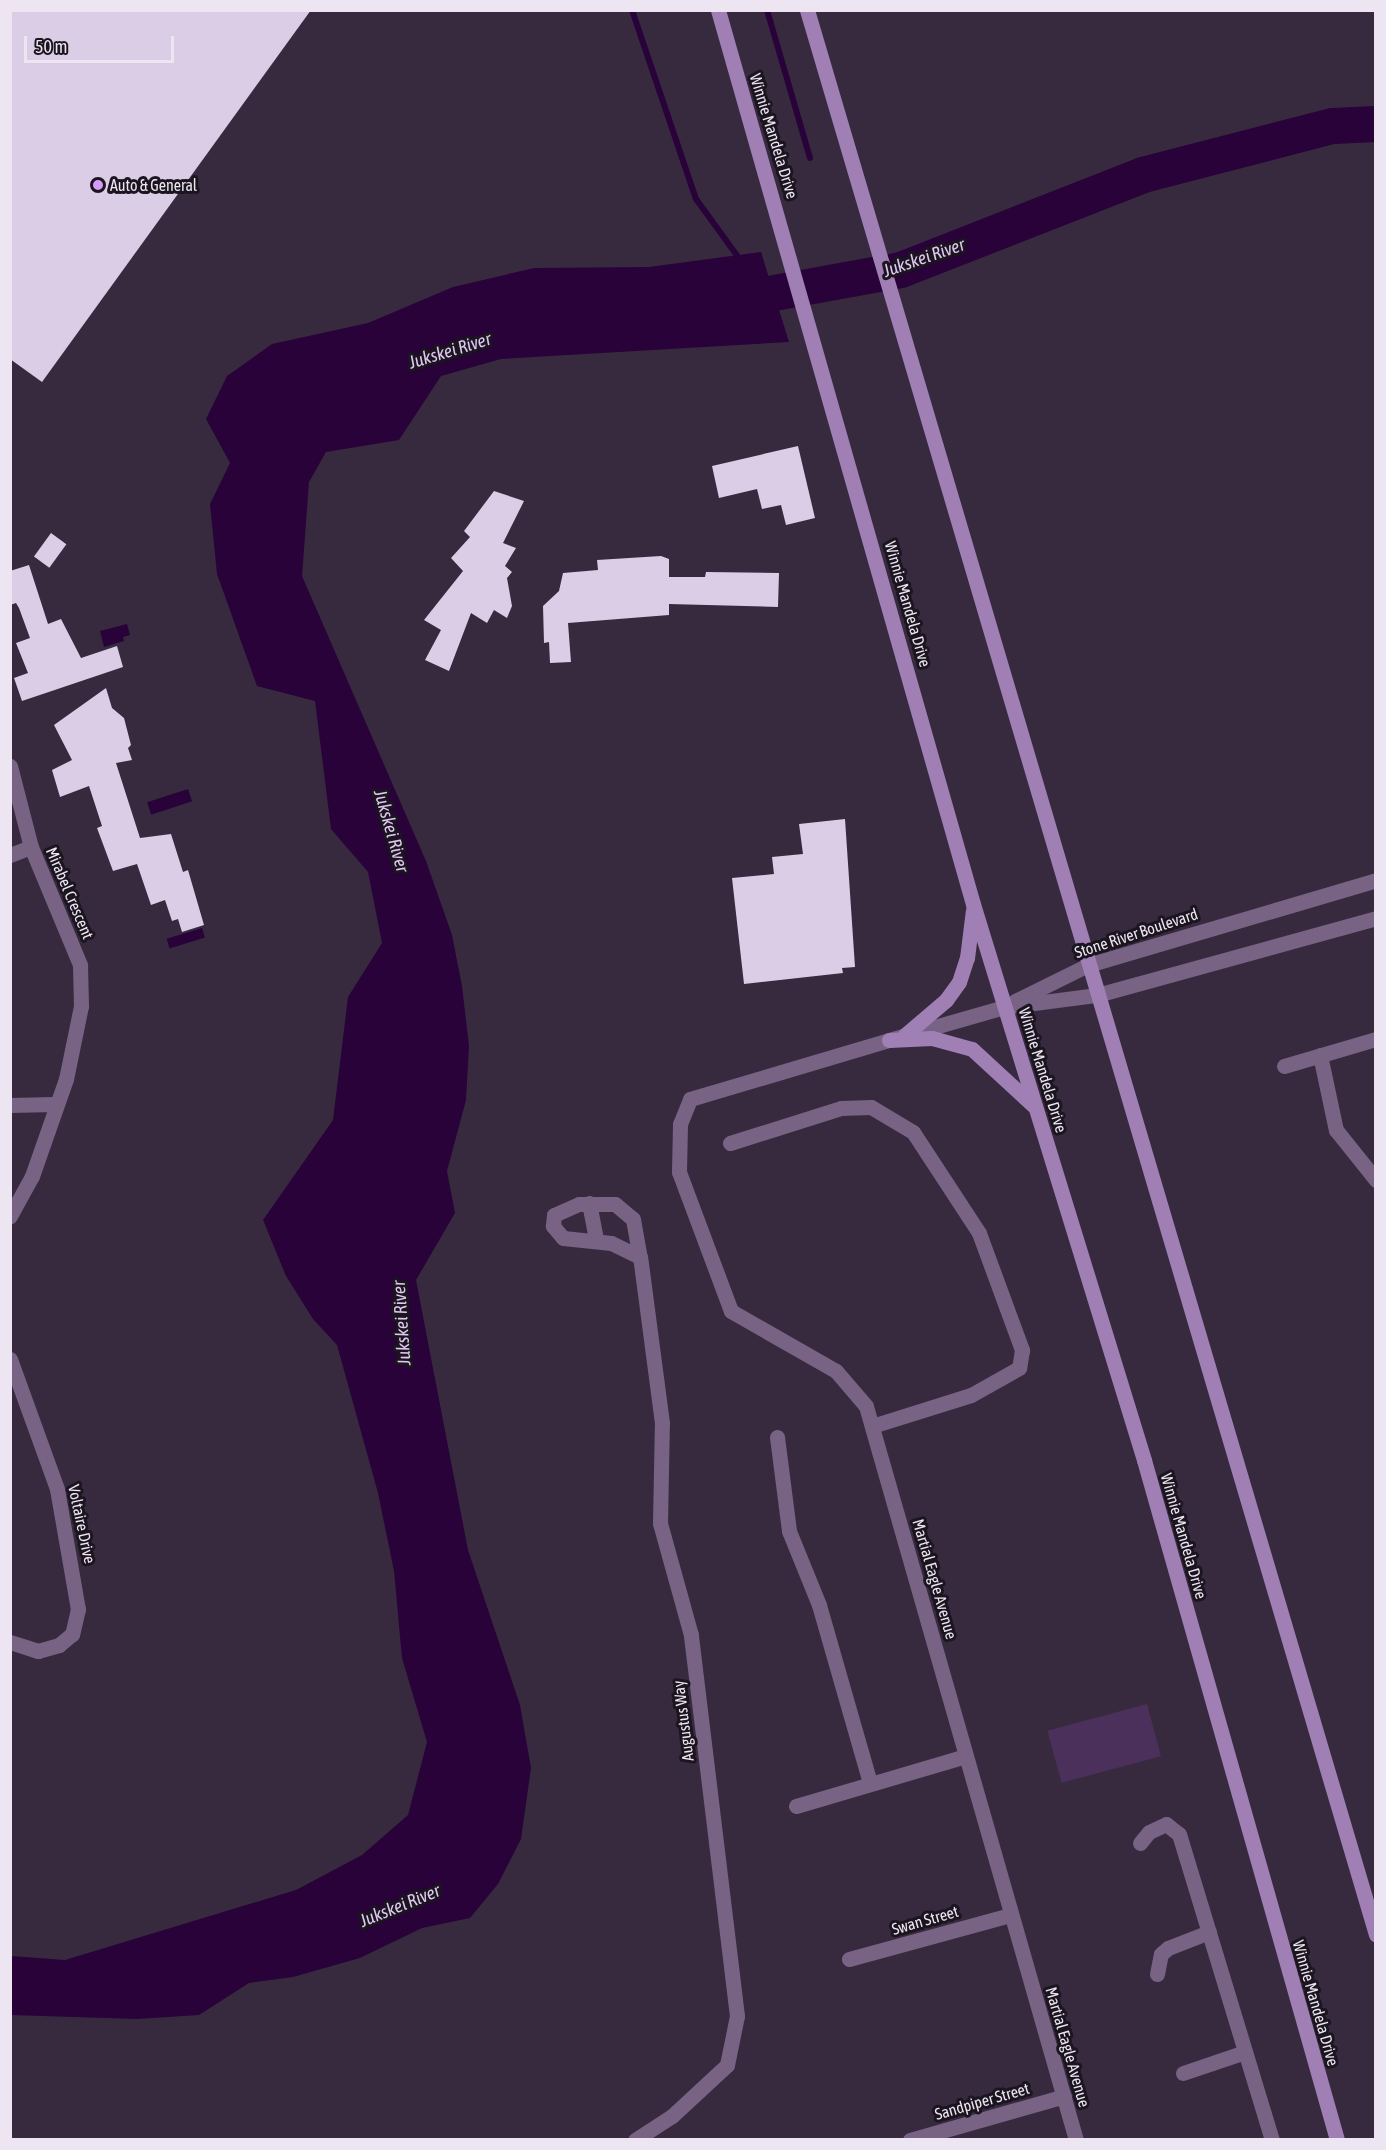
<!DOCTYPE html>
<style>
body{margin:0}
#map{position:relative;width:1386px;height:2150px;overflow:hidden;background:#372a3f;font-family:"Asap Condensed",sans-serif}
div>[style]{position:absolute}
.green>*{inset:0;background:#4b305b;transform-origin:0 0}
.water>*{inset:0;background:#280239;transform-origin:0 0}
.stream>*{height:6px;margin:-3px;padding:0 3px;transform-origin:3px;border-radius:3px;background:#280239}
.river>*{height:36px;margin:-18px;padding:0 18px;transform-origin:18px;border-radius:18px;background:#280239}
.building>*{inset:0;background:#dccde7;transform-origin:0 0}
.street>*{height:15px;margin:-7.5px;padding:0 7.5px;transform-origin:7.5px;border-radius:7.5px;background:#786385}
.secondary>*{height:15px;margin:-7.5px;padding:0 7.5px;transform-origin:7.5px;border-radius:7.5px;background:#a07fb5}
.dots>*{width:16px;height:16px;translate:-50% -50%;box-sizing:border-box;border:3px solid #1b151f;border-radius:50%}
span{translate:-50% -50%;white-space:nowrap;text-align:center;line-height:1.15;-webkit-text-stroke:6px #1b151f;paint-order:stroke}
.street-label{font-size:16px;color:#ede5f2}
.poi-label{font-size:16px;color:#ede5f2}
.left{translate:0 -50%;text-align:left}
.water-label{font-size:18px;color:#e1c8f2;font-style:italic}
.frame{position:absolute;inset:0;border:12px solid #ede5f2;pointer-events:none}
.scale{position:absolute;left:24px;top:36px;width:150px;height:27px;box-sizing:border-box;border:3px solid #ede5f2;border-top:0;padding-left:8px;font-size:18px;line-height:21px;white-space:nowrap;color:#ede5f2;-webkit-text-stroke:4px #1b151f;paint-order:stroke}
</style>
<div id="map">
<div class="green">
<i style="left:1147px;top:1704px;width:54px;height:103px;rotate:75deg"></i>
</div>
<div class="water">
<i style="clip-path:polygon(761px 252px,789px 342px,501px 359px,441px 376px,399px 440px,326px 452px,309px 482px,302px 576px,426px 861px,452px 935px,462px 986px,469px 1046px,466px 1100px,447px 1171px,455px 1213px,416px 1280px,468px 1550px,520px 1705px,531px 1768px,521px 1839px,498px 1884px,470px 1918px,422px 1928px,360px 1958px,293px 1977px,249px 1983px,199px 2015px,137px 2019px,11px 2015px,11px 1956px,65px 1960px,296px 1890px,362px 1855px,408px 1815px,427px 1742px,402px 1658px,394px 1571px,378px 1493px,337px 1345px,313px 1319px,286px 1276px,263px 1220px,333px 1120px,348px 997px,382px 943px,368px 872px,331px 829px,315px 701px,257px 686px,217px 574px,210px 504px,230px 463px,206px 419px,227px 376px,272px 344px,368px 323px,453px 287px,534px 268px,649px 267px)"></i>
<i style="clip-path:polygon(127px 624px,130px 635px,123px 637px,124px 641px,104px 647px,100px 631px)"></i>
<i style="left:188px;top:789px;width:13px;height:43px;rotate:72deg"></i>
<i style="left:202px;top:928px;width:10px;height:37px;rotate:73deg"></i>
</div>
<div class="stream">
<i style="left:632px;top:10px;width:200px;rotate:71.3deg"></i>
<i style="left:696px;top:199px;width:77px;rotate:54deg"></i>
<i style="left:767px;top:10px;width:154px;rotate:73.8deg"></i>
</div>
<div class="river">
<i style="left:725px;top:302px;width:179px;rotate:-10.3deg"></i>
<i style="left:901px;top:270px;width:260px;rotate:-21.4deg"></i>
<i style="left:1143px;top:175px;width:196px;rotate:-14.5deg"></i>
<i style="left:1333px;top:126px;width:43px;rotate:-2.7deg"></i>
</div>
<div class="building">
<i style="clip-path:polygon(10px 10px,311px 10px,42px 382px,10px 359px)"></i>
<i style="clip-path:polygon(798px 446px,815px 518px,786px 525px,781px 505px,762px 509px,757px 489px,719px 498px,712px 466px)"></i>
<i style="clip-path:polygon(494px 491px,524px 501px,503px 543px,516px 548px,505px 566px,512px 572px,507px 578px,512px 606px,507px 618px,494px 610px,487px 623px,471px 613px,449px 671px,425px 660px,441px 630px,424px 620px,463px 571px,451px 558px,470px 537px,464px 531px)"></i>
<i style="left:51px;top:533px;width:19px;height:29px;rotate:36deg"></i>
<i style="clip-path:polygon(661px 556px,669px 559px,669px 577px,705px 577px,706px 572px,779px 573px,778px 607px,669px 604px,669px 615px,568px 623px,571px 662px,550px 663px,549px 642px,544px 643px,543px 606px,559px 591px,563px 573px,598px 570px,597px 560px)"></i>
<i style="clip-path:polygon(29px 565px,48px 624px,61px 619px,81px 658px,117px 646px,123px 667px,22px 701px,14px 678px,28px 673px,16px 643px,30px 638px,19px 608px,16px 603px,10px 605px,10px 571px)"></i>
<i style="clip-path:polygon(106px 688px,112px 708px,124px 718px,131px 745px,128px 748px,132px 760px,116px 763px,140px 838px,171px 834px,183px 872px,188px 870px,204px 925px,182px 932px,178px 919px,172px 921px,165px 900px,151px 905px,137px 864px,113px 871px,97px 828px,102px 826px,89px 786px,60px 797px,52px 770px,72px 760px,54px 725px)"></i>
<i style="clip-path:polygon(845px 819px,855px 967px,842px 968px,843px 973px,744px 984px,732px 878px,774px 874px,772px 857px,803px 854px,799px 824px)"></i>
</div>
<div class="street">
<i style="left:10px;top:766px;width:84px;rotate:75.5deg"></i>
<i style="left:31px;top:847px;width:128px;rotate:67.4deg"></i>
<i style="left:80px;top:965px;width:41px;rotate:88.6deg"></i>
<i style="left:81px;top:1006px;width:75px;rotate:101.6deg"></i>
<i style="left:66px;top:1079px;width:103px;rotate:109.3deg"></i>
<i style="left:32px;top:1176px;width:46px;rotate:118.8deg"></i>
<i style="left:10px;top:855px;width:22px;rotate:-21deg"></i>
<i style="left:1015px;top:1001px;width:81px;rotate:-26.3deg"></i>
<i style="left:1088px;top:965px;width:300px;rotate:-16.4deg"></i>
<i style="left:1320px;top:1055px;width:77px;rotate:78deg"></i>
<i style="left:1336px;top:1130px;width:64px;rotate:51.3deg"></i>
<i style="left:1284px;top:1066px;width:96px;rotate:-16.4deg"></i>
<i style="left:10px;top:1105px;width:44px;rotate:-1.3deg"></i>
<i style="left:730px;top:1143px;width:116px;rotate:-17.5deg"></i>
<i style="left:841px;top:1108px;width:30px;rotate:-2deg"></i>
<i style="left:871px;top:1107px;width:49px;rotate:30.8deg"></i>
<i style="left:913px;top:1132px;width:121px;rotate:56.8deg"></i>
<i style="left:979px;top:1233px;width:125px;rotate:69.8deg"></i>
<i style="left:1022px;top:1350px;width:18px;rotate:99deg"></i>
<i style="left:1019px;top:1368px;width:55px;rotate:150.6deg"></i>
<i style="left:971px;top:1395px;width:104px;rotate:162.6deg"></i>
<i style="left:589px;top:1203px;width:38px;rotate:79deg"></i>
<i style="left:10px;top:1359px;width:138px;rotate:70.1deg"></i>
<i style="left:57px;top:1489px;width:122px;rotate:80.1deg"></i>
<i style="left:78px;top:1609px;width:26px;rotate:103deg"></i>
<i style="left:72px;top:1634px;width:17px;rotate:140deg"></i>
<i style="left:59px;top:1645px;width:22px;rotate:164deg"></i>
<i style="left:38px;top:1651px;width:29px;rotate:-162deg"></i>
<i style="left:777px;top:1437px;width:95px;rotate:82.7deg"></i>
<i style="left:789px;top:1531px;width:80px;rotate:67.9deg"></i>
<i style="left:819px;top:1605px;width:185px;rotate:74deg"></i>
<i style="left:796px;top:1806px;width:177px;rotate:-16.4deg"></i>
<i style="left:1140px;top:1843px;width:14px;rotate:-51deg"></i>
<i style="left:1149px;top:1832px;width:19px;rotate:-25deg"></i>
<i style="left:1166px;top:1824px;width:16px;rotate:38deg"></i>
<i style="left:1179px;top:1834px;width:320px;rotate:73.1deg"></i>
<i style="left:849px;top:1959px;width:167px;rotate:-15.3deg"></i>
<i style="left:1157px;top:1974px;width:20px;rotate:-79deg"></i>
<i style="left:1161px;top:1954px;width:9px;rotate:-41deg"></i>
<i style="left:1168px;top:1948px;width:44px;rotate:-21.3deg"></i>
<i style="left:1183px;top:2073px;width:65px;rotate:-18.7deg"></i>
<i style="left:635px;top:2140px;width:44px;rotate:-33deg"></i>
<i style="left:672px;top:2116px;width:75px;rotate:-42.8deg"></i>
<i style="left:727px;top:2065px;width:50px;rotate:-78.5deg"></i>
<i style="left:737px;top:2016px;width:384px;rotate:-96.9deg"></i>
<i style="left:691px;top:1635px;width:116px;rotate:-105.5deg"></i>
<i style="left:660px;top:1523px;width:100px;rotate:-88.9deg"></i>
<i style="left:662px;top:1423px;width:167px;rotate:-97.5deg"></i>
<i style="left:640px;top:1257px;width:32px;rotate:-154deg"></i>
<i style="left:611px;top:1243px;width:48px;rotate:-174.1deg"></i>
<i style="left:563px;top:1238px;width:16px;rotate:-130deg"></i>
<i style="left:553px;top:1226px;width:11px;rotate:-85deg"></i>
<i style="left:554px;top:1215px;width:27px;rotate:-24deg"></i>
<i style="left:579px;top:1204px;width:36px"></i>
<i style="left:615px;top:1204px;width:23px;rotate:40deg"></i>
<i style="left:633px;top:1219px;width:39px;rotate:80deg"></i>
<i style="left:910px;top:2140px;width:160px;rotate:-15.9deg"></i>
<i style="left:1076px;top:2140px;width:763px;rotate:-105.97deg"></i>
<i style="left:866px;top:1406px;width:46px;rotate:-130.6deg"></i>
<i style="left:836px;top:1371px;width:121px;rotate:-150.3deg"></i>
<i style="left:731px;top:1311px;width:148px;rotate:-110.5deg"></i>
<i style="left:679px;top:1172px;width:48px;rotate:-88.8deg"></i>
<i style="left:680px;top:1124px;width:27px;rotate:-68deg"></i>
<i style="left:690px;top:1099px;width:208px;rotate:-16.5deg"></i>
<i style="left:889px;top:1040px;width:120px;rotate:-16deg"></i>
<i style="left:1004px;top:1007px;width:94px;rotate:-7.4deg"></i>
<i style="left:1097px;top:995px;width:289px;rotate:-15.4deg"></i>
</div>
<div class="secondary">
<i style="left:718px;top:10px;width:930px;rotate:74.08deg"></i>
<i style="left:973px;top:904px;width:582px;rotate:72.9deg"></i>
<i style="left:1144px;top:1460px;width:707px;rotate:74.15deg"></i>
<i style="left:807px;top:10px;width:2007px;rotate:73.53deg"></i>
<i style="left:905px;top:1035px;width:54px;rotate:-40.5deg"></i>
<i style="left:946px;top:1000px;width:22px;rotate:-54deg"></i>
<i style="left:959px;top:982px;width:25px;rotate:-72deg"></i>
<i style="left:967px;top:958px;width:48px;rotate:-82.9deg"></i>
<i style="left:889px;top:1040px;width:43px;rotate:-2.7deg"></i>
<i style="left:932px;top:1038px;width:41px;rotate:15.4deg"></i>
<i style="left:972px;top:1049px;width:83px;rotate:42.6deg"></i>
</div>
<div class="dots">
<i style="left:98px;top:185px;background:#d69bfa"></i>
</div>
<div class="street-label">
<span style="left:774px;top:136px;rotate:73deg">Winnie Mandela Drive</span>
<span style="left:908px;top:604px;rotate:74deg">Winnie Mandela Drive</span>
<span style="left:70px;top:893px;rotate:67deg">Mirabel Crescent</span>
<span style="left:1136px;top:933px;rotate:-18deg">Stone River Boulevard</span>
<span style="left:1043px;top:1070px;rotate:73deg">Winnie Mandela Drive</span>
<span style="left:82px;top:1524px;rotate:78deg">Voltaire Drive</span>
<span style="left:1184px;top:1536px;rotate:74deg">Winnie Mandela Drive</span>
<span style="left:935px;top:1579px;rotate:74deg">Martial Eagle Avenue</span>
<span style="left:683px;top:1721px;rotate:-97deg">Augustus Way</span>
<span style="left:925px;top:1920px;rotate:-16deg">Swan Street</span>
<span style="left:1316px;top:2003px;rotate:74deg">Winnie Mandela Drive</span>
<span style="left:1068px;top:2047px;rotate:74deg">Martial Eagle Avenue</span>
<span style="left:982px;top:2101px;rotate:-16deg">Sandpiper Street</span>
</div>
<div class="poi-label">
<span class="left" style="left:110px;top:185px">Auto &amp; General</span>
</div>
<div class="water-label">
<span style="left:924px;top:258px;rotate:-19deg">Jukskei River</span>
<span style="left:450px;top:351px;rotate:-17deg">Jukskei River</span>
<span style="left:391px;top:831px;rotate:74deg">Jukskei River</span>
<span style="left:402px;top:1323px;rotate:-94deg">Jukskei River</span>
<span style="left:400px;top:1906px;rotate:-22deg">Jukskei River</span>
</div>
<div class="frame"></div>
<div class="scale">50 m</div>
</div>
